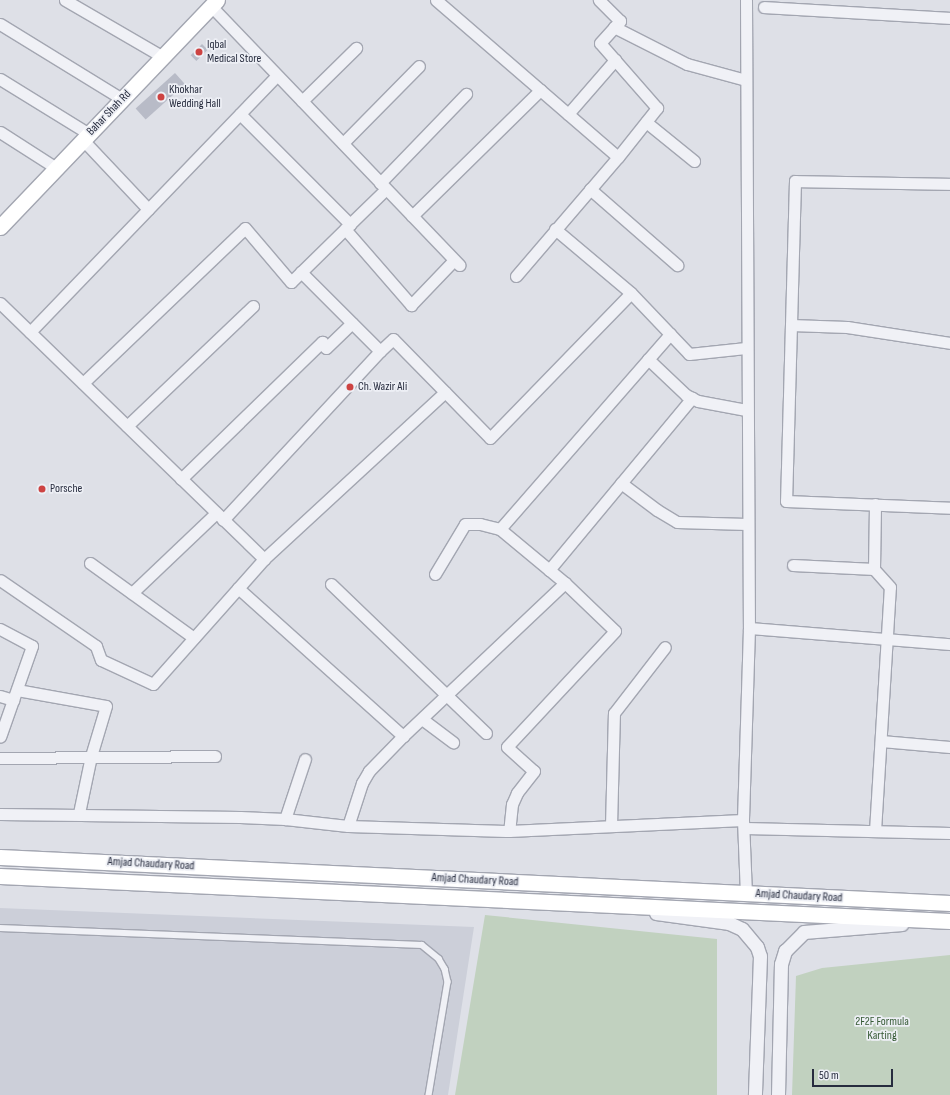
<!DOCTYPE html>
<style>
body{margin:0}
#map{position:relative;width:950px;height:1095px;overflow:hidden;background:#dee0e7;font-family:"Sofia Sans Condensed",sans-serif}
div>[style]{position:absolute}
.built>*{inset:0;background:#cccfd9}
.green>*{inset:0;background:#c1d1bf}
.building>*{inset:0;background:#b8bbc7;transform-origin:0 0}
.roads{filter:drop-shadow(1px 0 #a3a6b1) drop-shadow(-1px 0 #a3a6b1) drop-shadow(0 1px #a3a6b1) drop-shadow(0 -1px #a3a6b1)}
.service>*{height:5.5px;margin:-2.75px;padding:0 2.75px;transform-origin:2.75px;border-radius:2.75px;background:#f0f1f6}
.minor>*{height:11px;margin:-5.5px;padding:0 5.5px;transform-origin:5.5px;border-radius:5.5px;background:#f0f1f6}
.tertiary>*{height:13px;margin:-6.5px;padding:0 6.5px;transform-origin:6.5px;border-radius:6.5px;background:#f0f1f6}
.secondary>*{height:15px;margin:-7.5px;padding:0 7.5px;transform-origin:7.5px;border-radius:7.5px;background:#fff}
.dots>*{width:11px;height:11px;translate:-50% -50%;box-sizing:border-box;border:2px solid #edeff5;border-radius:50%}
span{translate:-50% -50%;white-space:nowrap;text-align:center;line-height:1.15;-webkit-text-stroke:3.5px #edeff5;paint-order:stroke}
.poi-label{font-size:12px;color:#272c3e}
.left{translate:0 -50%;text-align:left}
.street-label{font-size:12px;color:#272c3e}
.park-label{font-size:12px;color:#365a35}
.scale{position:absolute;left:812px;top:1069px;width:81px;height:18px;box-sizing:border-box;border:2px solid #272c3e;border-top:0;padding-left:5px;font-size:12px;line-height:14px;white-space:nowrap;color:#272c3e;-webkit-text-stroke:3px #edeff5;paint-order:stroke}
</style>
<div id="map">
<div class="built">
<i style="clip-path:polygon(0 908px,474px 927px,448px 1095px,0 1095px)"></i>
</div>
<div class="green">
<i style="clip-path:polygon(485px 915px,717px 939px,717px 1095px,455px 1095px)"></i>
<i style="clip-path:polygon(950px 955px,950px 1095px,792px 1095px,796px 976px,822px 968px)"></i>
</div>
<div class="building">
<i style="left:202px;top:44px;width:8px;height:16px;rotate:45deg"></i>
<i style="left:175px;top:73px;width:15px;height:53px;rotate:48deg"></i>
</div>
<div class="roads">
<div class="service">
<i style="left:0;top:928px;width:422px;rotate:2.3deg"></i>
<i style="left:422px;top:945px;width:22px;rotate:39deg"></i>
<i style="left:439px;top:959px;width:12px;rotate:59deg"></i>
<i style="left:445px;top:969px;width:13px;rotate:77deg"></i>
<i style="left:448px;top:982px;width:115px;rotate:99.5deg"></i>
</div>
<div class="minor">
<i style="left:65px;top:0;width:113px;rotate:30.2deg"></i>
<i style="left:436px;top:0;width:240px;rotate:40.8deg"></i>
<i style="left:618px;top:157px;width:63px;rotate:-51.5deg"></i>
<i style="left:657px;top:108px;width:86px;rotate:-131.2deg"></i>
<i style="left:600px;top:43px;width:30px;rotate:-48deg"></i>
<i style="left:620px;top:21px;width:30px;rotate:-135deg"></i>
<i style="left:746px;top:0;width:628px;rotate:89.73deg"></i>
<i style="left:749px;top:628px;width:192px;rotate:91.8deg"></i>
<i style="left:743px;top:820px;width:74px;rotate:87.7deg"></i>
<i style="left:211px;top:6px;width:359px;rotate:46.2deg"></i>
<i style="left:764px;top:7px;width:186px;rotate:3.4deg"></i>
<i style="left:0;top:24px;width:143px;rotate:31.6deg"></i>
<i style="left:614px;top:27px;width:82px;rotate:26.9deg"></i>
<i style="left:687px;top:64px;width:61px;rotate:15.2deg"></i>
<i style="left:0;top:79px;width:105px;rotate:31.7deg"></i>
<i style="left:302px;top:101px;width:76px;rotate:-44.5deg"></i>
<i style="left:240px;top:114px;width:156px;rotate:45deg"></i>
<i style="left:350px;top:224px;width:50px;rotate:-44.2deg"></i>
<i style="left:568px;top:114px;width:72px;rotate:-49deg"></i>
<i style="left:646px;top:122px;width:62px;rotate:39.1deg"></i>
<i style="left:0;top:132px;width:67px;rotate:32.7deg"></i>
<i style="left:83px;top:140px;width:95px;rotate:46.7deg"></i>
<i style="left:343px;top:143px;width:108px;rotate:-45.4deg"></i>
<i style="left:380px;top:183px;width:124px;rotate:-46deg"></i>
<i style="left:950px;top:184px;width:155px;rotate:-178.9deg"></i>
<i style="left:795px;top:181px;width:320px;rotate:91.6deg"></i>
<i style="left:786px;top:501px;width:164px;rotate:2.4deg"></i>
<i style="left:590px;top:189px;width:116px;rotate:41.1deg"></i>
<i style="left:412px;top:216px;width:180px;rotate:-44.5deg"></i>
<i style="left:345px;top:229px;width:101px;rotate:49deg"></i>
<i style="left:411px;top:305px;width:62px;rotate:-46.3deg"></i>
<i style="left:555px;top:229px;width:99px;rotate:40.1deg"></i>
<i style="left:631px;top:293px;width:84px;rotate:46.4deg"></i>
<i style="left:689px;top:354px;width:57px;rotate:-6deg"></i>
<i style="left:516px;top:276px;width:157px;rotate:-49.4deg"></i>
<i style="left:0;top:303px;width:368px;rotate:44.1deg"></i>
<i style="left:264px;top:559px;width:167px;rotate:131.6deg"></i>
<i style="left:153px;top:684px;width:57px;rotate:-155.2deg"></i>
<i style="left:101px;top:660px;width:15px;rotate:-110deg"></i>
<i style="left:96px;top:646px;width:116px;rotate:-145.5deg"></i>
<i style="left:791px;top:325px;width:56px;rotate:2deg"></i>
<i style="left:847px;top:327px;width:104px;rotate:8.8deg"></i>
<i style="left:30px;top:332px;width:356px;rotate:-46.1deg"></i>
<i style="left:648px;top:359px;width:52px;rotate:43.5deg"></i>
<i style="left:686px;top:395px;width:13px;rotate:27deg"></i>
<i style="left:698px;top:401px;width:49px;rotate:10.6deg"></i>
<i style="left:83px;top:383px;width:224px;rotate:-43.7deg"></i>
<i style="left:245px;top:228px;width:71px;rotate:49.6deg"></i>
<i style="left:291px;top:282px;width:83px;rotate:-44.5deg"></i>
<i style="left:445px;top:392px;width:64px;rotate:45.6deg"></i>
<i style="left:490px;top:438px;width:202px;rotate:-45.8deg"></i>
<i style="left:127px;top:426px;width:174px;rotate:-43.6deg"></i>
<i style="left:181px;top:479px;width:197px;rotate:-44.2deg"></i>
<i style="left:322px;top:342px;width:7px;rotate:56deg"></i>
<i style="left:326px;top:348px;width:36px;rotate:-44deg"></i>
<i style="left:621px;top:483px;width:45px;rotate:36.9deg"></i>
<i style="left:657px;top:510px;width:23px;rotate:31deg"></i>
<i style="left:677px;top:522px;width:70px;rotate:1.6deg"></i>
<i style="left:223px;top:520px;width:231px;rotate:-47.1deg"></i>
<i style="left:380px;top:351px;width:112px;rotate:-135deg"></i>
<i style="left:264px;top:559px;width:246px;rotate:-42.7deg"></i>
<i style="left:445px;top:392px;width:74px;rotate:-134.5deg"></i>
<i style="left:393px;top:339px;width:18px;rotate:137deg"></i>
<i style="left:90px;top:563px;width:128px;rotate:35.8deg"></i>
<i style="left:793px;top:565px;width:81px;rotate:2.8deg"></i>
<i style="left:549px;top:570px;width:224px;rotate:-50.3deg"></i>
<i style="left:435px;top:574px;width:58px;rotate:-59deg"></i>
<i style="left:465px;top:524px;width:15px"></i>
<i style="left:480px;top:524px;width:21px;rotate:14deg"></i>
<i style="left:565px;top:583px;width:85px;rotate:-140.3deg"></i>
<i style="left:500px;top:529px;width:259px;rotate:-48.9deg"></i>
<i style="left:331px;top:584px;width:215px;rotate:43.9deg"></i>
<i style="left:238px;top:588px;width:222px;rotate:41.9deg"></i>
<i style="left:403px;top:736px;width:49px;rotate:134.2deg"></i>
<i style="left:369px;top:771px;width:14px;rotate:120deg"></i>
<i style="left:362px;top:783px;width:45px;rotate:108deg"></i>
<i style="left:132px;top:593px;width:116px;rotate:-43.6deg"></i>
<i style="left:749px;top:628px;width:202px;rotate:4.6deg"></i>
<i style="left:0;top:629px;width:36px;rotate:28deg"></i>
<i style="left:32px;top:646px;width:96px;rotate:109.4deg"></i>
<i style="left:17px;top:690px;width:90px;rotate:10.2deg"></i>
<i style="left:106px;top:706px;width:52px;rotate:106.7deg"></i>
<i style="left:91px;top:756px;width:58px;rotate:101.9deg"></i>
<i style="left:0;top:696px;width:14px;rotate:17deg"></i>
<i style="left:422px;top:719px;width:39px;rotate:37deg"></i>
<i style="left:403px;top:736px;width:223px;rotate:-43.4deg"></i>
<i style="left:565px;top:583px;width:69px;rotate:43.8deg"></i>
<i style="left:615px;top:631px;width:158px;rotate:133deg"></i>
<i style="left:507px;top:747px;width:36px;rotate:42deg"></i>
<i style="left:534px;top:771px;width:28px;rotate:128deg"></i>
<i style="left:517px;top:793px;width:12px;rotate:114deg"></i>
<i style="left:512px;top:804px;width:27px;rotate:96deg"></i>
<i style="left:881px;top:741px;width:69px;rotate:5deg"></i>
<i style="left:0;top:758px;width:215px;rotate:-0.5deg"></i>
<i style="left:0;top:814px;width:240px;rotate:0.7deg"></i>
<i style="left:240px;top:817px;width:45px;rotate:2.5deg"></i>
<i style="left:285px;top:819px;width:63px;rotate:6.3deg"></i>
<i style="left:348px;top:826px;width:161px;rotate:1.8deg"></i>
<i style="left:509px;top:831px;width:234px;rotate:-2.7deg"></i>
<i style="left:285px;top:819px;width:63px;rotate:-71.6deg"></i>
<i style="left:611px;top:826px;width:113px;rotate:-88.5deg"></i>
<i style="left:614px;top:713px;width:83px;rotate:-52.3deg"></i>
<i style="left:745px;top:828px;width:205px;rotate:1.4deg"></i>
<i style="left:875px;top:831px;width:244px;rotate:-86.5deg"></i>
<i style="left:890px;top:587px;width:24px;rotate:-132deg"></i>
<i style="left:874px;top:569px;width:65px;rotate:-89.1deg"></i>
</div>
<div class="tertiary">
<i style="left:656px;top:913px;width:74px;rotate:7.8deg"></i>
<i style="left:729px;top:923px;width:14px;rotate:25deg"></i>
<i style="left:742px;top:929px;width:23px;rotate:50deg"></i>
<i style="left:757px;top:947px;width:9px;rotate:72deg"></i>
<i style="left:760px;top:956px;width:139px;rotate:92.1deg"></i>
<i style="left:778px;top:1095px;width:131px;rotate:-88.7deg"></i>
<i style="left:781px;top:964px;width:14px;rotate:-73deg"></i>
<i style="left:785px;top:951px;width:27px;rotate:-45deg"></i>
<i style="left:804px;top:932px;width:98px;rotate:-4.7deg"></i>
</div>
<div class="secondary">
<i style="left:0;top:227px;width:314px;rotate:-46.3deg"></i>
<i style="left:0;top:857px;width:951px;rotate:2.77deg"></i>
<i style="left:0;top:876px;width:951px;rotate:2.71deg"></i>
</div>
</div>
<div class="dots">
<i style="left:199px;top:52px;background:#cd4342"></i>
<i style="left:161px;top:97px;background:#cd4342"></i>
<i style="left:350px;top:387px;background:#cd4342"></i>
<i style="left:42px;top:489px;background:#cd4342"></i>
</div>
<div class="poi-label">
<span class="left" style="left:207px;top:52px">Iqbal<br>Medical Store</span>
<span class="left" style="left:169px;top:97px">Khokhar<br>Wedding Hall</span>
<span class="left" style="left:358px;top:387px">Ch. Wazir Ali</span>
<span class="left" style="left:50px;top:489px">Porsche</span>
</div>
<div class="street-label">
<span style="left:109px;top:113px;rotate:-46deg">Bahar Shah Rd</span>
<span style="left:151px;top:864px;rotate:3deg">Amjad Chaudary Road</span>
<span style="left:475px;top:880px;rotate:3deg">Amjad Chaudary Road</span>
<span style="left:799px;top:896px;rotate:3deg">Amjad Chaudary Road</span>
</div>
<div class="park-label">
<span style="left:882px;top:1029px">2F2F Formula<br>Karting</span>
</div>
<div class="scale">50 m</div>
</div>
